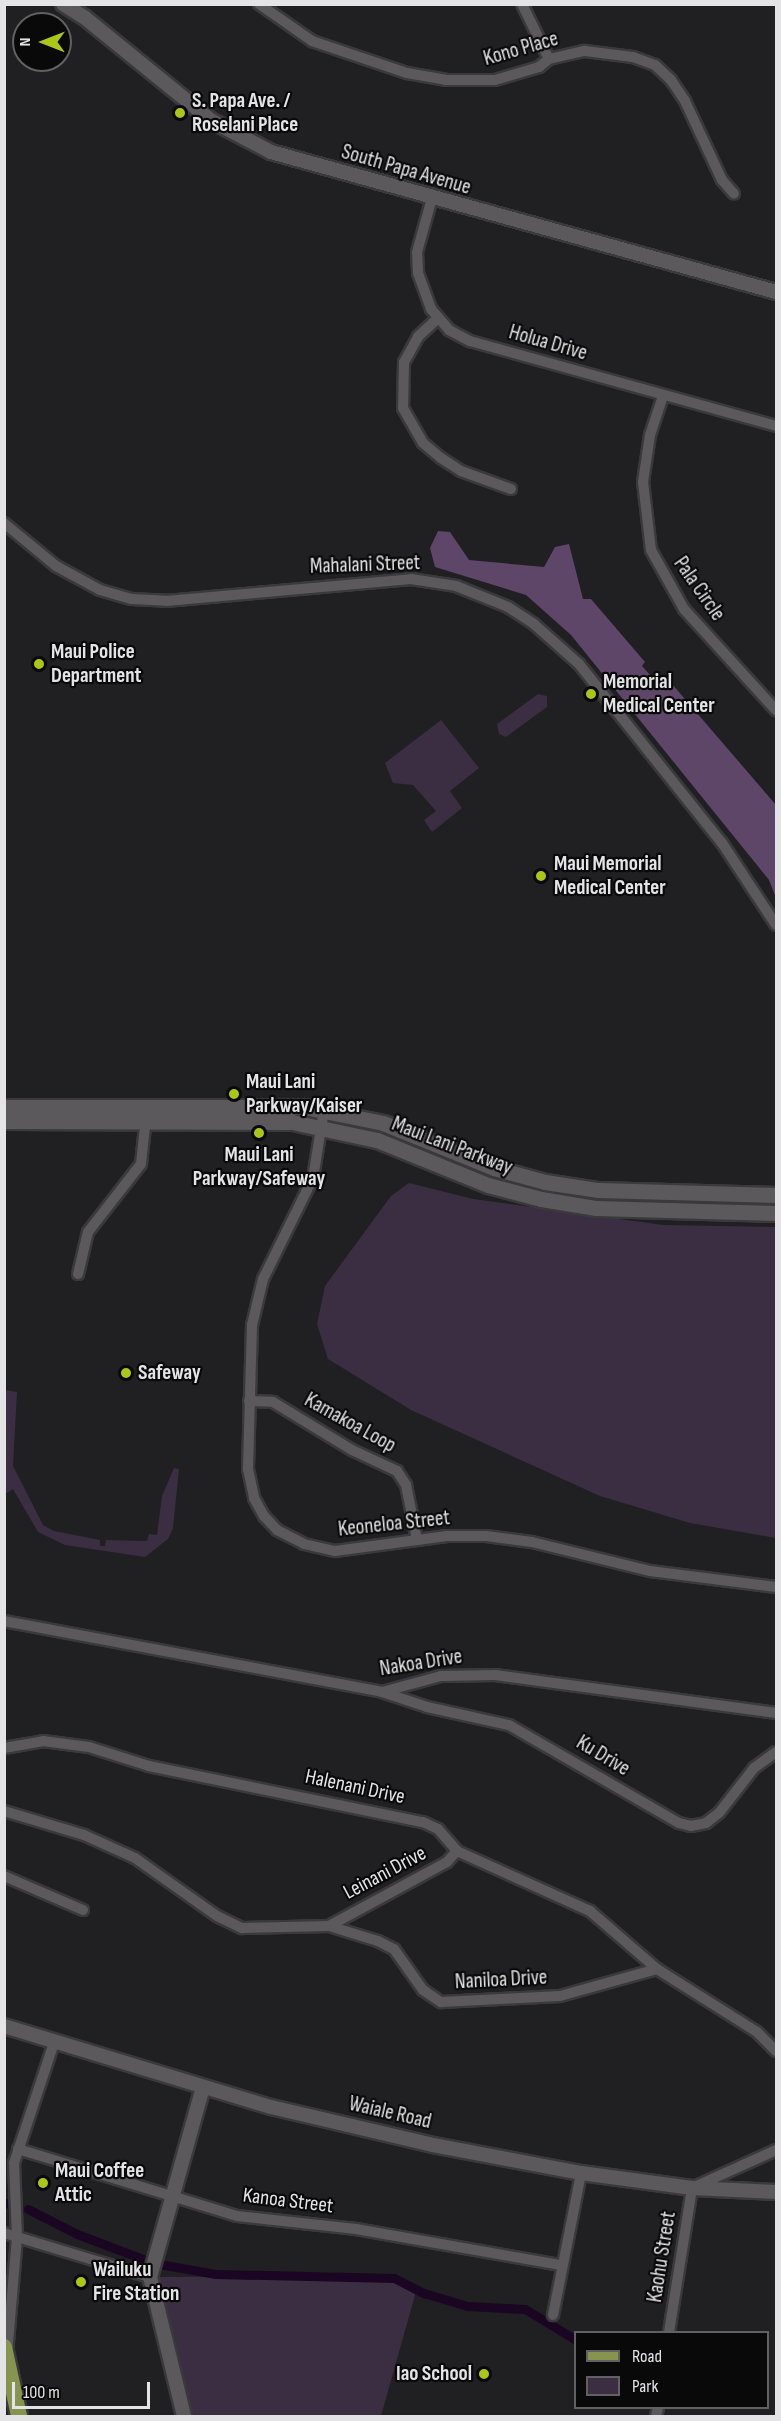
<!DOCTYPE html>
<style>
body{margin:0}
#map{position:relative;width:781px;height:2421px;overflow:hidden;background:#201f21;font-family:"Sofia Sans Condensed",sans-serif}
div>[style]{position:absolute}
.green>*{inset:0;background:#3b2e42}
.forest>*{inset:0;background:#5d4668}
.canal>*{height:9px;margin:-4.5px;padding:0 4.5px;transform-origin:4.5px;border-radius:4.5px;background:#1a0622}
.roads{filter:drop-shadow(2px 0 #3a393b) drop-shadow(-2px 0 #3a393b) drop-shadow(0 2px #3a393b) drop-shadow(0 -2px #3a393b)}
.minor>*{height:10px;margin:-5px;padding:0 5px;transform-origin:5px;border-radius:5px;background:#5c595d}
.tertiary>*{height:14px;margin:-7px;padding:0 7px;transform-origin:7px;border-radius:7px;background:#5c595d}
.secondary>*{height:15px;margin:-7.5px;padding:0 7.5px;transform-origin:7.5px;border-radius:7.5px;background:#5c595d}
.primary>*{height:16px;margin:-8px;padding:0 8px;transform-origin:8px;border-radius:8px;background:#879450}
.dots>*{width:16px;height:16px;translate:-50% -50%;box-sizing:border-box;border:3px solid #0a090a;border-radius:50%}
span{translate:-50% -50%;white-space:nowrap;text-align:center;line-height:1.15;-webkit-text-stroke:4.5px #0a090a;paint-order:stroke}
.street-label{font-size:21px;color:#e4e3e5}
.poi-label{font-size:21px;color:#e4e3e5;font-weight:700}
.left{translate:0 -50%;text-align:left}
.right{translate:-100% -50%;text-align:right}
.frame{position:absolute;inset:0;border:6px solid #e4e3e5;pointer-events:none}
.legend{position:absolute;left:574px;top:2331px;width:195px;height:78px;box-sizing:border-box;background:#0a090a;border:2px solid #616062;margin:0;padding:8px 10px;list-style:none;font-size:18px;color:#e4e3e5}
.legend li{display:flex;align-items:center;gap:12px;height:30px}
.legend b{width:30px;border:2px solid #616062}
.north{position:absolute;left:12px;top:12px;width:60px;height:60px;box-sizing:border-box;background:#0a090a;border:2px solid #616062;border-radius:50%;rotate:270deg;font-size:16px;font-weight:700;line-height:24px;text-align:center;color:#e4e3e5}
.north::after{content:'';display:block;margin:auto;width:21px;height:27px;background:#aac717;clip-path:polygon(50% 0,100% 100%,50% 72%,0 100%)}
.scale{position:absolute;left:12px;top:2382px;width:138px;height:27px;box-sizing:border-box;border:3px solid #e4e3e5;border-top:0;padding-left:8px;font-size:18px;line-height:21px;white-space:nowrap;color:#e4e3e5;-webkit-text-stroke:4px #0a090a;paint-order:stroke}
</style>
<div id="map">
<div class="green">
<i style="clip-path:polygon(538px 694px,547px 696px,547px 707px,506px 737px,499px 734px,497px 724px)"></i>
<i style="clip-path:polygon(441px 720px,479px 768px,450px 791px,462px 808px,432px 832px,424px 820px,436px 811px,413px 785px,393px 783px,385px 763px)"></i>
<i style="clip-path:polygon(409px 1183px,473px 1199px,663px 1225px,776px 1227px,776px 1538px,690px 1523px,600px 1496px,411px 1410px,328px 1359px,317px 1324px,325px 1286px,391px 1196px)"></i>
<i style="clip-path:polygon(5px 1390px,17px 1392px,13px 1466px,43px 1525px,54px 1531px,100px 1540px,100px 1546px,105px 1546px,106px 1540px,147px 1541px,149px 1534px,157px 1535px,162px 1496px,174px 1468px,179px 1469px,173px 1528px,168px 1539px,145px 1557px,65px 1545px,38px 1532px,13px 1489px,5px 1494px)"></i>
<i style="clip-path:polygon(387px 2276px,417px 2288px,381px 2416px,184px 2416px,150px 2277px)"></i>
</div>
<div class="forest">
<i style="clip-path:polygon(438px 531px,450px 532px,469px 560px,544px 567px,555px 547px,569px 544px,583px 599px,591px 599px,645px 662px,642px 666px,651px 676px,672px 684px,776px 805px,776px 898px,769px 880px,571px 635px,526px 595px,435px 567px,430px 548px)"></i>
</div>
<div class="canal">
<i style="left:4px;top:2203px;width:7px;rotate:8deg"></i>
<i style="left:28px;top:2209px;width:55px;rotate:27deg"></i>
<i style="left:77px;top:2234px;width:71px;rotate:20.7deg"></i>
<i style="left:159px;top:2264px;width:58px;rotate:10deg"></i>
<i style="left:216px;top:2274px;width:178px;rotate:1.3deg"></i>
<i style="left:394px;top:2278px;width:34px;rotate:27deg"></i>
<i style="left:424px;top:2293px;width:45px;rotate:16.8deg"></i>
<i style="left:467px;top:2306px;width:58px;rotate:3deg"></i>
<i style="left:525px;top:2309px;width:60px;rotate:31.3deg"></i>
</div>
<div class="roads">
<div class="minor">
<i style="left:259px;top:4px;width:65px;rotate:34.9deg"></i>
<i style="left:312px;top:41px;width:100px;rotate:18.6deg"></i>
<i style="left:407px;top:73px;width:39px;rotate:10deg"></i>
<i style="left:445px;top:80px;width:50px"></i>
<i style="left:495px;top:80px;width:46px;rotate:-16.5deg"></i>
<i style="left:539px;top:67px;width:13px;rotate:-39deg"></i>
<i style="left:549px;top:59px;width:37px;rotate:-13deg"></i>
<i style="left:585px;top:51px;width:48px;rotate:7.1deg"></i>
<i style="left:633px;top:57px;width:23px;rotate:20deg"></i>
<i style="left:655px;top:65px;width:22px;rotate:43deg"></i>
<i style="left:671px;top:80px;width:25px;rotate:56deg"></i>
<i style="left:685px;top:101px;width:87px;rotate:64.9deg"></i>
<i style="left:722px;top:180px;width:18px;rotate:49deg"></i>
<i style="left:522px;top:4px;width:61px;rotate:63.9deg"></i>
<i style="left:432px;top:198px;width:56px;rotate:105.5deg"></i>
<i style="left:417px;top:252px;width:21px;rotate:87deg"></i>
<i style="left:418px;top:273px;width:38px;rotate:70deg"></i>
<i style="left:431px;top:309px;width:28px;rotate:49deg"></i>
<i style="left:449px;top:330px;width:24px;rotate:28deg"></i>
<i style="left:470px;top:341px;width:318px;rotate:15.5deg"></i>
<i style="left:437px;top:319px;width:26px;rotate:137deg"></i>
<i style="left:418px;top:337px;width:29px;rotate:119deg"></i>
<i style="left:404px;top:362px;width:46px;rotate:91.2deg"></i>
<i style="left:403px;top:408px;width:40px;rotate:60.3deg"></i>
<i style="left:423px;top:443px;width:23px;rotate:40deg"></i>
<i style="left:441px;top:458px;width:24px;rotate:33deg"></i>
<i style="left:461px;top:471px;width:53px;rotate:19.8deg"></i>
<i style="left:663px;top:396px;width:41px;rotate:108.4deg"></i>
<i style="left:650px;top:435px;width:48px;rotate:98.5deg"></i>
<i style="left:643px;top:482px;width:68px;rotate:83.3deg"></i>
<i style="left:651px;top:550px;width:68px;rotate:60.8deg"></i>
<i style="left:684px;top:609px;width:137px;rotate:47.7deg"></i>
<i style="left:4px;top:523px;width:67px;rotate:39.6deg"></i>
<i style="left:56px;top:566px;width:50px;rotate:28.6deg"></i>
<i style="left:100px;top:590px;width:33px;rotate:16deg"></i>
<i style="left:132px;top:599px;width:34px;rotate:3deg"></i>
<i style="left:166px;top:601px;width:246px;rotate:-5.1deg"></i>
<i style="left:411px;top:579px;width:46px;rotate:8.8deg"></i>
<i style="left:456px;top:586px;width:56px;rotate:22deg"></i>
<i style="left:508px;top:607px;width:31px;rotate:33deg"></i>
<i style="left:534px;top:624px;width:60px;rotate:41.6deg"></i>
<i style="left:579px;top:664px;width:229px;rotate:51.4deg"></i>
<i style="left:722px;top:843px;width:98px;rotate:56.6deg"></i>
<i style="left:324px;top:1110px;width:69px;rotate:99.2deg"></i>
<i style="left:313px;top:1178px;width:113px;rotate:116.3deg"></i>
<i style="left:263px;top:1279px;width:47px;rotate:103.4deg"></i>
<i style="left:252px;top:1325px;width:144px;rotate:91.6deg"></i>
<i style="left:248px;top:1469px;width:30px;rotate:78deg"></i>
<i style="left:254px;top:1498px;width:21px;rotate:61deg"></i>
<i style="left:264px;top:1516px;width:19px;rotate:47deg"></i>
<i style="left:277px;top:1530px;width:30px;rotate:27deg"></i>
<i style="left:304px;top:1544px;width:32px;rotate:13deg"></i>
<i style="left:335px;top:1551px;width:113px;rotate:-7.6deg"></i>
<i style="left:447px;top:1536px;width:39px"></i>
<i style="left:486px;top:1536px;width:46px;rotate:7.4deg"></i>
<i style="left:532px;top:1542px;width:122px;rotate:13.8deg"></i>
<i style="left:650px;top:1571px;width:127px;rotate:7.2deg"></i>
<i style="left:78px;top:1274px;width:43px;rotate:-76.6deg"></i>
<i style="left:88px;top:1232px;width:86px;rotate:-52.1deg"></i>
<i style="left:141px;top:1164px;width:47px;rotate:-83.9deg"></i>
<i style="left:249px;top:1401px;width:24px;rotate:2deg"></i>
<i style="left:273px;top:1402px;width:92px;rotate:31.3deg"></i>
<i style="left:352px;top:1450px;width:50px;rotate:25deg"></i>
<i style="left:397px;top:1471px;width:17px;rotate:57deg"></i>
<i style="left:406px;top:1485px;width:56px;rotate:78.7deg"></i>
<i style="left:4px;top:1621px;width:385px;rotate:10.6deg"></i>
<i style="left:382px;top:1692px;width:61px;rotate:-15.2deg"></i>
<i style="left:441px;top:1676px;width:54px;rotate:-1.1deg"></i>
<i style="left:495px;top:1675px;width:284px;rotate:7.7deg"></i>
<i style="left:382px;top:1692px;width:47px;rotate:18.4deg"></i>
<i style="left:427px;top:1707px;width:84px;rotate:12.4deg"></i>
<i style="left:509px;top:1725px;width:196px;rotate:30deg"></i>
<i style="left:679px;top:1823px;width:12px;rotate:14deg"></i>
<i style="left:691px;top:1826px;width:15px;rotate:-11deg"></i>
<i style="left:706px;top:1823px;width:16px;rotate:-38deg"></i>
<i style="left:719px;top:1813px;width:57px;rotate:-52.1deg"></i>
<i style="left:754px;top:1768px;width:27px;rotate:-36deg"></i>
<i style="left:4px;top:1748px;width:40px;rotate:-10deg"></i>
<i style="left:43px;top:1741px;width:46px;rotate:7.4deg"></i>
<i style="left:89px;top:1747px;width:63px;rotate:17.6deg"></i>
<i style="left:149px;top:1766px;width:280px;rotate:11.6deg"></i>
<i style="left:423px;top:1822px;width:17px;rotate:25deg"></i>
<i style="left:438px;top:1829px;width:29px;rotate:49deg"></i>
<i style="left:457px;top:1851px;width:146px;rotate:24.3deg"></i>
<i style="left:590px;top:1911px;width:89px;rotate:40.9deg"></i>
<i style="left:4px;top:1811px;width:84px;rotate:16.7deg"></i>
<i style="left:84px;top:1835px;width:56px;rotate:24.3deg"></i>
<i style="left:135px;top:1858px;width:100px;rotate:35.3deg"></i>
<i style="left:217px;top:1916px;width:28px;rotate:26deg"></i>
<i style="left:242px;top:1928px;width:87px;rotate:-1.3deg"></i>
<i style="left:329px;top:1926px;width:51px;rotate:17deg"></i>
<i style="left:378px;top:1941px;width:18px;rotate:27deg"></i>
<i style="left:394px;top:1949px;width:50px;rotate:54.7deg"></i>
<i style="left:423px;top:1990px;width:22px;rotate:34deg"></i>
<i style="left:441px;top:2002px;width:119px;rotate:-2.9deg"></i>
<i style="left:560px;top:1996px;width:101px;rotate:-15.6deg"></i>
<i style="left:657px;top:1969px;width:118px;rotate:32.2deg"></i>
<i style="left:757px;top:2032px;width:27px;rotate:45deg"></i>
<i style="left:4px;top:1876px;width:86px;rotate:23.3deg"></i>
<i style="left:329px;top:1926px;width:134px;rotate:-28.5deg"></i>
<i style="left:447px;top:1862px;width:15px;rotate:-48deg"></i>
<i style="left:18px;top:2149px;width:229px;rotate:17deg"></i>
<i style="left:237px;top:2216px;width:120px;rotate:6.2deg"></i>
<i style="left:356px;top:2229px;width:208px;rotate:10deg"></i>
<i style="left:4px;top:2233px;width:152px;rotate:16.8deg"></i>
<i style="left:553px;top:2315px;width:145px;rotate:-78.8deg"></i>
<i style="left:669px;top:2332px;width:146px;rotate:-80.9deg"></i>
<i style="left:692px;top:2188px;width:92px;rotate:-24.3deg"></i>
<i style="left:7px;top:2354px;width:117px;rotate:-85.1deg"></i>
<i style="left:17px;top:2237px;width:74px;rotate:-92.3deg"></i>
<i style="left:14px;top:2163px;width:126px;rotate:-71.6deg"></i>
<i style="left:656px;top:2416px;width:8px;rotate:-76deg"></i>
</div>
<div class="tertiary">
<i style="left:63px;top:4px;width:25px;rotate:32deg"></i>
<i style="left:84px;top:17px;width:165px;rotate:39.1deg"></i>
<i style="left:212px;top:121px;width:67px;rotate:27.7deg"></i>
<i style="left:271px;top:152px;width:524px;rotate:15.49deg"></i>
<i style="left:4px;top:2026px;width:279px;rotate:16.9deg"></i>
<i style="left:271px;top:2107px;width:166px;rotate:13.2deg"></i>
<i style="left:433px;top:2145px;width:151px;rotate:10.7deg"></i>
<i style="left:581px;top:2173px;width:112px;rotate:7.7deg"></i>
<i style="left:692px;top:2188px;width:84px;rotate:2.7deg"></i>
<i style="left:184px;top:2416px;width:143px;rotate:-103.7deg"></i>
<i style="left:150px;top:2277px;width:197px;rotate:-74.4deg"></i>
</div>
<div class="secondary">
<i style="left:4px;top:1107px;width:300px"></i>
<i style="left:304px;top:1107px;width:81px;rotate:11.4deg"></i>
<i style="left:383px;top:1123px;width:120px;rotate:22.1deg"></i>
<i style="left:494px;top:1168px;width:53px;rotate:15.4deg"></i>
<i style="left:545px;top:1182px;width:54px;rotate:8.6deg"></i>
<i style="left:598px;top:1190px;width:178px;rotate:1.6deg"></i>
<i style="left:4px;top:1121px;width:288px;rotate:0.2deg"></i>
<i style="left:292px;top:1122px;width:87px;rotate:12deg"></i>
<i style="left:377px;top:1140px;width:120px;rotate:22.1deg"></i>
<i style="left:488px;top:1185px;width:55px;rotate:14.8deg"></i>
<i style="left:541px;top:1199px;width:56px;rotate:9.3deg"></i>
<i style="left:596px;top:1208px;width:180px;rotate:1.6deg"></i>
</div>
<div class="primary">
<i style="left:4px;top:2347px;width:71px;rotate:77.7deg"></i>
</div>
</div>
<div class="dots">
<i style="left:180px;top:113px;background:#aac717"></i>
<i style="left:39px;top:664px;background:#aac717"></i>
<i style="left:591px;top:694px;background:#aac717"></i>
<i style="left:541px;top:876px;background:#aac717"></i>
<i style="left:234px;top:1094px;background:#aac717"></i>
<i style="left:259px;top:1133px;background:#aac717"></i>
<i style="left:126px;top:1373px;background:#aac717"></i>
<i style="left:43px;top:2183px;background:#aac717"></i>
<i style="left:81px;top:2282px;background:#aac717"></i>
<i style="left:484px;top:2374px;background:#aac717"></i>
</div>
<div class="street-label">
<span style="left:521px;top:49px;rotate:-16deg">Kono Place</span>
<span style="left:406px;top:170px;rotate:16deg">South Papa Avenue</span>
<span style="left:548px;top:343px;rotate:16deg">Holua Drive</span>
<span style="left:365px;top:565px;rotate:-2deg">Mahalani Street</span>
<span style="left:699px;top:589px;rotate:55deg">Pala Circle</span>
<span style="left:452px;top:1146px;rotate:21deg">Maui Lani Parkway</span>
<span style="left:350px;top:1423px;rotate:29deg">Kamakoa Loop</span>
<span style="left:394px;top:1524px;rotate:-6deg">Keoneloa Street</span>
<span style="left:421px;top:1663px;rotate:-9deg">Nakoa Drive</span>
<span style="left:603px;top:1756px;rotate:31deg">Ku Drive</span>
<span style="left:355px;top:1787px;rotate:12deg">Halenani Drive</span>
<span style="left:385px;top:1873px;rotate:-28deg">Leinani Drive</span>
<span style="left:501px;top:1980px;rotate:-3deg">Naniloa Drive</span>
<span style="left:390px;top:2113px;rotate:13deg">Waiale Road</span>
<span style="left:288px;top:2201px;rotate:7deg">Kanoa Street</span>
<span style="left:662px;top:2257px;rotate:-81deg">Kaohu Street</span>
</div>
<div class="poi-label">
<span class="left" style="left:192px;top:113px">S. Papa Ave. /<br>Roselani Place</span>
<span class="left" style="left:51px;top:664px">Maui Police<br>Department</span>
<span class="left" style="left:603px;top:694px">Memorial<br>Medical Center</span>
<span class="left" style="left:554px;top:876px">Maui Memorial<br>Medical Center</span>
<span class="left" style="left:246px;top:1094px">Maui Lani<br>Parkway/Kaiser</span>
<span style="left:259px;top:1167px">Maui Lani<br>Parkway/Safeway</span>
<span class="left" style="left:138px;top:1373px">Safeway</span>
<span class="left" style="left:55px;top:2183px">Maui Coffee<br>Attic</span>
<span class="left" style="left:93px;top:2282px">Wailuku<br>Fire Station</span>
<span class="right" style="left:472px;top:2374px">Iao School</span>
</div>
<div class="frame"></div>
<ul class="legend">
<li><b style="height:8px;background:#879450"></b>Road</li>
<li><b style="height:16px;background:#3b2e42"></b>Park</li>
</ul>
<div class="north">N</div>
<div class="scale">100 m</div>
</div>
